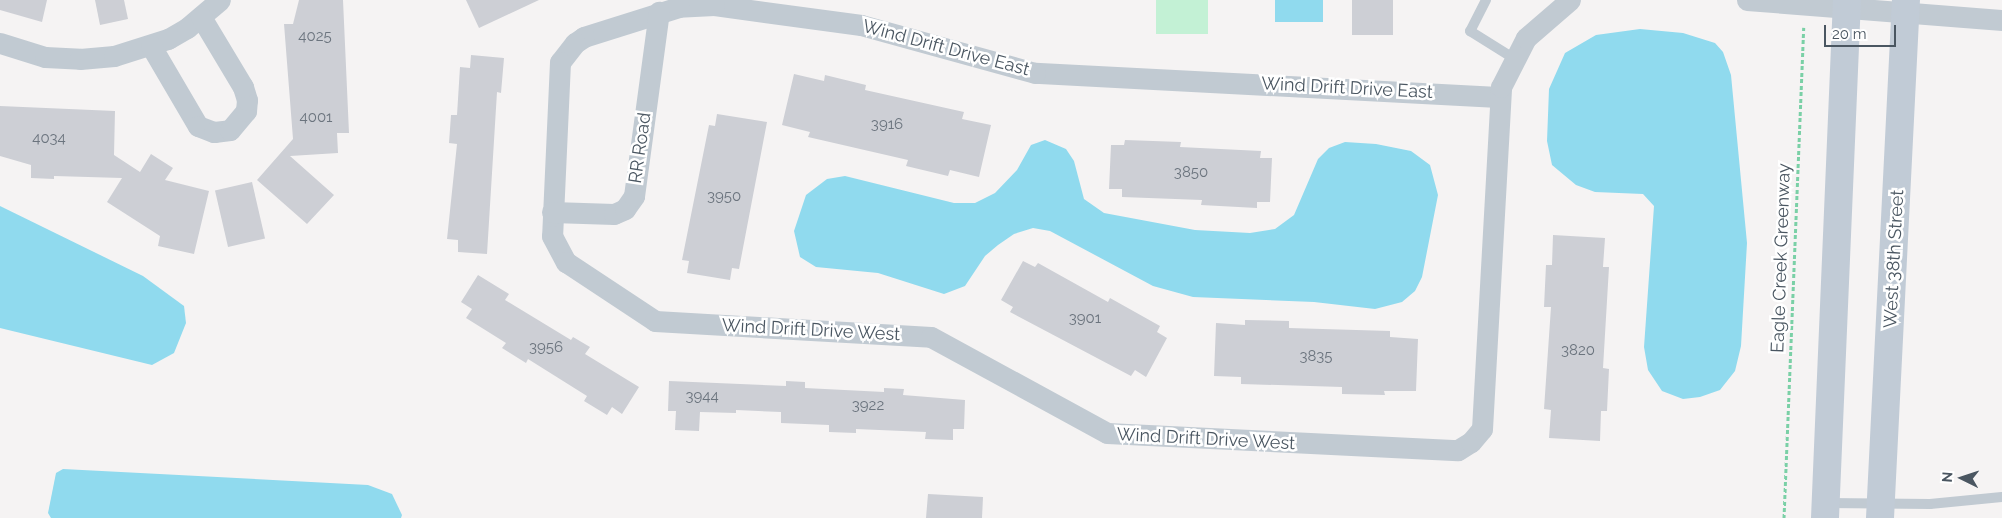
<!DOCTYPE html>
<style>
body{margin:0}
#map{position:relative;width:2002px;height:518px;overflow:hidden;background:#f5f3f3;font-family:Raleway,sans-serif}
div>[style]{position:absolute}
.green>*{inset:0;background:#c3f1d5;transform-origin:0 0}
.water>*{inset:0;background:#90daee;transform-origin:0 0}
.building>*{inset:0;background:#cdcfd5;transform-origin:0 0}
.path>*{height:3px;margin-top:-1.5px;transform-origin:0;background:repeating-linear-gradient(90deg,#7ad0a6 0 4px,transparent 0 6.5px)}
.lane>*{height:10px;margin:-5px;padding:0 5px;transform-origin:5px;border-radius:5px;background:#c1cad2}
.street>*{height:21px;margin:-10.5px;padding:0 10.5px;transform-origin:10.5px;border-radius:10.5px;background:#c1cad2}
.secondary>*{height:28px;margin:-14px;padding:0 14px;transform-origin:14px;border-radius:14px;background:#c1cbd6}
span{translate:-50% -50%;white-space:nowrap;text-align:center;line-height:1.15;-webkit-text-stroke:5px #fff;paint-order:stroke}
.number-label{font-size:15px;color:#6b747e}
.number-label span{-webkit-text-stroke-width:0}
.street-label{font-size:18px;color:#4a5661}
.north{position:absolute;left:1937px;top:453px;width:50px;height:50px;-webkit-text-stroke:4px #fff;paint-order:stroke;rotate:274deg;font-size:14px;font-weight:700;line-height:20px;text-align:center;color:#4a5661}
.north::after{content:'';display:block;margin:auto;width:18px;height:22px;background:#4a5661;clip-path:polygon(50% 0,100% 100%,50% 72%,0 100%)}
.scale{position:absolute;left:1824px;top:25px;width:72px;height:22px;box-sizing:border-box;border:2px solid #4a5661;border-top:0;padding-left:6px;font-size:15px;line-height:18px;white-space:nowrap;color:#4a5661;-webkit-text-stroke:4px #fff;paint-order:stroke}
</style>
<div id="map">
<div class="green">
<i style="left:1156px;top:0;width:52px;height:34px"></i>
</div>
<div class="water">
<i style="left:1275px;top:0;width:48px;height:22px"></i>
<i style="clip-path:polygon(1640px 29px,1683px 33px,1715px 43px,1723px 52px,1731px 75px,1747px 243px,1741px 346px,1735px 371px,1720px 390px,1700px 397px,1683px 399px,1662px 391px,1648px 370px,1644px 347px,1654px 206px,1643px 194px,1595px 192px,1576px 185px,1552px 165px,1547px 141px,1549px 89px,1565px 53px,1596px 35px)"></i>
<i style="clip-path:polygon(1045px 140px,1066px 149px,1074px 161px,1084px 199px,1104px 213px,1195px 230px,1250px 233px,1275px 229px,1294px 215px,1318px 159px,1329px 148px,1345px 142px,1376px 144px,1411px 151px,1430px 165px,1438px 195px,1422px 277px,1415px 291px,1402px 302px,1375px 309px,1314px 302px,1193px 297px,1153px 286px,1050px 231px,1033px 228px,1014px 234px,998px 245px,985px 256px,965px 286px,944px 294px,878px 273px,816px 267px,800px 257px,794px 231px,806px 195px,827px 179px,845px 176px,954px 203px,975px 203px,995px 193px,1017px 170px,1031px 145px)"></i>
<i style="clip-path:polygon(0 206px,143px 276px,184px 306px,186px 323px,174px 353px,152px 365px,0 328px)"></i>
<i style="clip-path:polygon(63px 469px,368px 485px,392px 494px,402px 515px,401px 518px,51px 518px,48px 513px,56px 473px)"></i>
</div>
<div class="building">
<i style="clip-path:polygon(0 0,47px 0,42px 22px,0 10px)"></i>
<i style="clip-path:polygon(95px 0,124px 0,128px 19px,100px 25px)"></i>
<i style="clip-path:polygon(299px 0,343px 0,349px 133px,337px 133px,338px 153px,290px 156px,334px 195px,307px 224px,257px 180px,293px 139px,284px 24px,293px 24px)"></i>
<i style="clip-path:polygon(466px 0,539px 0,479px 28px)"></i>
<i style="left:1352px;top:0;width:41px;height:35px"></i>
<i style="clip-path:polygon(471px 55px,504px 58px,501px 93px,497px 92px,487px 254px,458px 252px,458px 240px,447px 239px,457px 144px,449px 143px,451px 115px,457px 115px,460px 67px,470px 68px)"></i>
<i style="clip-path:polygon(794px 74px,824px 81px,825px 75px,866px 85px,865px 90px,964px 112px,962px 119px,991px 125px,979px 177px,950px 170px,948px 176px,906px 166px,908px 160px,808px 137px,810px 132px,782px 125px)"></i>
<i style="clip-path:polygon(0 106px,115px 111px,114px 155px,140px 172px,151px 154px,173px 168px,165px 180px,209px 191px,194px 254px,158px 246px,160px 236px,107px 202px,122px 178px,54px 176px,54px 179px,31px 178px,31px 165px,0 156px)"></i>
<i style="clip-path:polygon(717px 114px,767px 122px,739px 269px,732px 268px,730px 280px,687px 273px,689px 261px,682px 260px,709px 125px,715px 126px)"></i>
<i style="clip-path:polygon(1125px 140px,1181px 142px,1180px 147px,1261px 151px,1260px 158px,1272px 158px,1270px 202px,1257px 202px,1257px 208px,1201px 205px,1202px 200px,1122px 197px,1122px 189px,1109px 189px,1111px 145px,1124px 145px)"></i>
<i style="left:252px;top:182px;width:58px;height:38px;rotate:77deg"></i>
<i style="clip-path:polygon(1553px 235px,1605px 238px,1603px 267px,1609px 267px,1603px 368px,1609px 369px,1607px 411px,1601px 411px,1600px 441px,1549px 438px,1551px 410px,1544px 409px,1551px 307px,1544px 307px,1546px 265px,1552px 265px)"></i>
<i style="clip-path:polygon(1023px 261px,1035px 267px,1038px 263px,1108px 302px,1110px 298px,1160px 326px,1157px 332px,1167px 338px,1146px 377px,1135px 370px,1131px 376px,1010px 312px,1013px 307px,1001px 300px)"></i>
<i style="clip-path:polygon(478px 275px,509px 294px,505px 300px,571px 340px,573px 337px,590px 347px,585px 354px,639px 387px,622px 414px,612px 407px,607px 415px,584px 401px,587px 396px,528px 359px,526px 363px,502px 348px,506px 343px,466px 318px,472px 309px,461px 302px)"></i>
<i style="clip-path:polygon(1245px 320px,1289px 321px,1289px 328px,1390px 331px,1390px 337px,1418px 339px,1416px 391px,1384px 391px,1385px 395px,1342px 394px,1342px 387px,1241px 384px,1241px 377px,1214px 376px,1216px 323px,1245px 325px)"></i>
<i style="clip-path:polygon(669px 381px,786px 386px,786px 381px,805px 382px,805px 388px,884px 392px,884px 388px,904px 389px,903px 395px,965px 400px,964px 429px,953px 429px,953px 440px,925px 439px,926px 432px,856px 429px,856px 433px,829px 432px,829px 425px,781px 423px,781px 412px,736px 410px,736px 413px,700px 412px,699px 431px,675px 430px,676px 411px,668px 411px)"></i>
<i style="clip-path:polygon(928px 494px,983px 497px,982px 518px,926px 518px)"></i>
</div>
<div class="path">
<i style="left:1784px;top:518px;width:491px;rotate:-87.7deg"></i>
</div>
<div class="lane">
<i style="left:1486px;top:0;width:35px;rotate:117deg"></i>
<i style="left:1470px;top:31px;width:51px;rotate:32.1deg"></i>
<i style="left:1827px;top:503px;width:103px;rotate:0.6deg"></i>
<i style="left:1930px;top:504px;width:72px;rotate:-5.6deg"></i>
</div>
<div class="street">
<i style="left:1747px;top:0;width:256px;rotate:4.5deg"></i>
<i style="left:0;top:43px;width:47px;rotate:17.3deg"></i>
<i style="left:45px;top:57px;width:35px;rotate:3deg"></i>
<i style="left:80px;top:59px;width:34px;rotate:-5deg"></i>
<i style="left:114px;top:56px;width:57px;rotate:-17.5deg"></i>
<i style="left:168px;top:39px;width:22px;rotate:-30deg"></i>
<i style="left:187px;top:28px;width:43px;rotate:-40.3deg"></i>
<i style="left:151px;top:46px;width:93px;rotate:59.6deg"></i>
<i style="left:198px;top:126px;width:17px;rotate:21deg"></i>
<i style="left:214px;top:132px;width:16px;rotate:-7deg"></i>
<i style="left:230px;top:130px;width:25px;rotate:-50deg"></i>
<i style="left:246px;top:111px;width:11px;rotate:-85deg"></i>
<i style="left:247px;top:100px;width:14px;rotate:-107deg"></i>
<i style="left:243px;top:87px;width:82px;rotate:-121deg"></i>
<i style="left:1498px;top:97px;width:464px;rotate:-177deg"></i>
<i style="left:1035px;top:73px;width:180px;rotate:-164.6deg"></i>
<i style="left:861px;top:25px;width:148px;rotate:-172.3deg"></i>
<i style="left:714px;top:5px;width:35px;rotate:177deg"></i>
<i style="left:679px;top:7px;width:100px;rotate:162.5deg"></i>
<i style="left:584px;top:37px;width:11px;rotate:146deg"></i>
<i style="left:575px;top:43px;width:24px;rotate:128deg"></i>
<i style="left:560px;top:62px;width:174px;rotate:92.6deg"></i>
<i style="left:552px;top:236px;width:30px;rotate:62deg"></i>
<i style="left:566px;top:262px;width:107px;rotate:33.5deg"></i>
<i style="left:655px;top:321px;width:276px;rotate:3.3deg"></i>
<i style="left:931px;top:337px;width:200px;rotate:28.6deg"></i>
<i style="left:1107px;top:433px;width:351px;rotate:2.8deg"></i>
<i style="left:1458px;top:450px;width:15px;rotate:-32deg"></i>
<i style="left:1471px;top:442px;width:17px;rotate:-50deg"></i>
<i style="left:1482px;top:429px;width:343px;rotate:-86.8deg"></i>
<i style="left:1501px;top:87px;width:55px;rotate:-63deg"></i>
<i style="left:1526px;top:38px;width:58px;rotate:-40.8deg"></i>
<i style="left:552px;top:212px;width:62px;rotate:1.8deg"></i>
<i style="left:614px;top:214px;width:12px;rotate:-24deg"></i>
<i style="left:625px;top:209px;width:16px;rotate:-55deg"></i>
<i style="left:634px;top:196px;width:186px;rotate:-82.3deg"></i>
</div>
<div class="secondary">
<i style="left:1825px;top:518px;width:518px;rotate:-87.57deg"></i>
<i style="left:1880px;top:518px;width:519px;rotate:-87.13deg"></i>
</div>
<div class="number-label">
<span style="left:315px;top:37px">4025</span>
<span style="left:316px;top:118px">4001</span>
<span style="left:887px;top:125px">3916</span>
<span style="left:49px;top:139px">4034</span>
<span style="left:1191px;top:173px">3850</span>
<span style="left:724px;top:197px">3950</span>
<span style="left:1085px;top:319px">3901</span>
<span style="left:546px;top:348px">3956</span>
<span style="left:1578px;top:351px">3820</span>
<span style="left:1316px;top:357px">3835</span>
<span style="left:702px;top:397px">3944</span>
<span style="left:868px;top:406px">3922</span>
</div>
<div class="street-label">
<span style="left:946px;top:48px;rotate:15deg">Wind Drift Drive East</span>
<span style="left:1347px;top:88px;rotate:3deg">Wind Drift Drive East</span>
<span style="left:640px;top:148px;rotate:-82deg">RR Road</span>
<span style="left:1781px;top:258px;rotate:-88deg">Eagle Creek Greenway</span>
<span style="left:1894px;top:259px;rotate:-87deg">West 38th Street</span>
<span style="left:811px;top:330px;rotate:3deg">Wind Drift Drive West</span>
<span style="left:1206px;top:439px;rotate:3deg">Wind Drift Drive West</span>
</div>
<div class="north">N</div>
<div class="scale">20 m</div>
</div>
